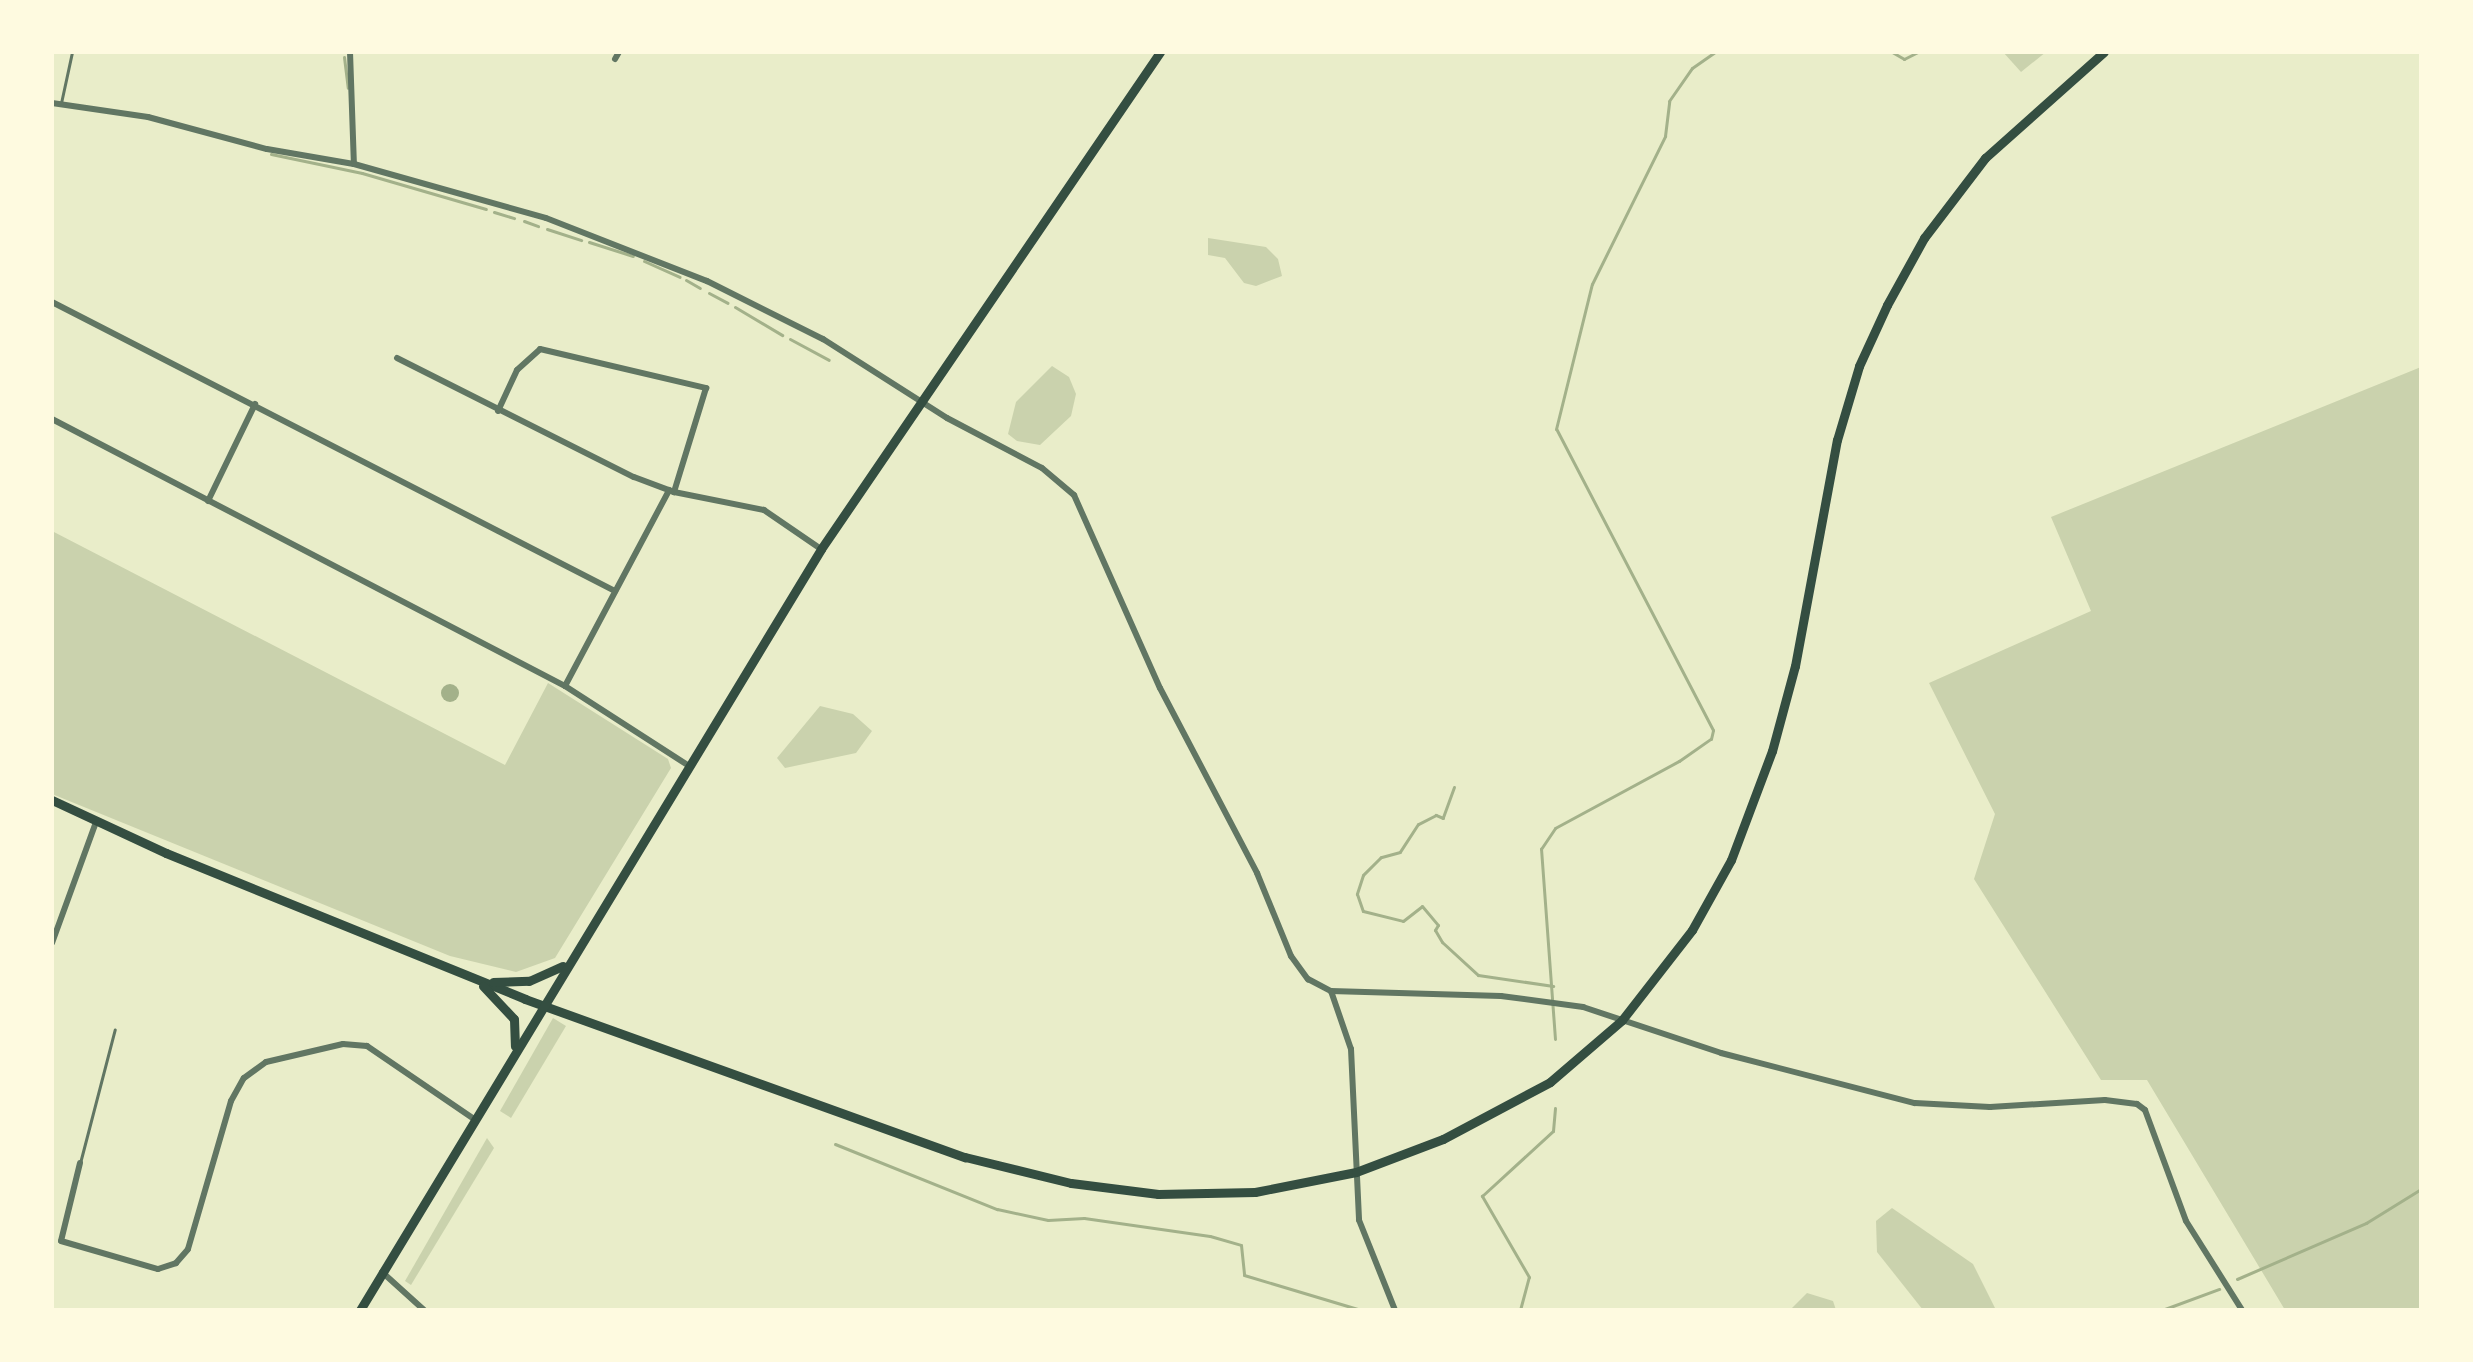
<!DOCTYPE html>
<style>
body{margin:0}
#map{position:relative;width:2473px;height:1362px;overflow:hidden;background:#e9edc9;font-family:Rubik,sans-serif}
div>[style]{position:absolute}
.green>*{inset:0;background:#cad2ad}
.water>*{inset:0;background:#a3b18a}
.round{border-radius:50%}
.stream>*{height:3px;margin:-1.5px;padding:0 1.5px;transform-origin:1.5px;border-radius:1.5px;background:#a3b18a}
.service>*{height:3px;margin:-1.5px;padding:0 1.5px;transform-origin:1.5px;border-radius:1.5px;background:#617663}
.minor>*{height:6px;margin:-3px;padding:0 3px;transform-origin:3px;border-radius:3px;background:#617663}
.secondary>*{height:9px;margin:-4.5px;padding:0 4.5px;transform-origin:4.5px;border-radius:4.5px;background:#344e41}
span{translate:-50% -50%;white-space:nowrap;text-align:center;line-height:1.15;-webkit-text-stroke:6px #fefae0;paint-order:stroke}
.frame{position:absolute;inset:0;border:54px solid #fefae0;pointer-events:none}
</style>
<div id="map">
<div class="green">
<i style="clip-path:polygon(2003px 52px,2046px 52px,2021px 72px)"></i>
<i style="clip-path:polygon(1208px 238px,1266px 247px,1278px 259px,1282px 276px,1256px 286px,1244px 283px,1225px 258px,1208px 255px)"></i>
<i style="clip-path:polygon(1052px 366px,1069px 377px,1076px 394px,1071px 416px,1040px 445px,1017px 441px,1008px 434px,1016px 402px)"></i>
<i style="clip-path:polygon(2421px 367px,2421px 1310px,2285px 1310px,2147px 1080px,2101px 1080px,1974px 879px,1995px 814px,1929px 683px,2091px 611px,2051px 517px)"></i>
<i style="clip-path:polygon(52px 531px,505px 765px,548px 683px,668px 759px,671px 768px,555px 958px,516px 972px,450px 956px,52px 794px)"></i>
<i style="clip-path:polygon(820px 706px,853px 714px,872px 731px,856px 753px,785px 768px,777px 758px)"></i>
<i style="clip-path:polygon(553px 1018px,566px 1026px,511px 1118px,500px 1111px)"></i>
<i style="clip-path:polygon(487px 1138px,494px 1148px,411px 1285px,405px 1281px)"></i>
<i style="clip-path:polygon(1892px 1208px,1973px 1264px,1996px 1310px,1923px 1310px,1877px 1252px,1876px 1221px)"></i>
<i style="clip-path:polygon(1807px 1293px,1833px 1301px,1836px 1310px,1790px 1310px)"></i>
</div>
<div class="water">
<i class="round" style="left:441px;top:684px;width:18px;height:18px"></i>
</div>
<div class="stream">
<i style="left:1892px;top:52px;width:14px;rotate:30deg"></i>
<i style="left:1904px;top:59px;width:16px;rotate:-27deg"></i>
<i style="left:344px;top:57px;width:31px;rotate:83deg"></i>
<i style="left:271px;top:154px;width:93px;rotate:11.8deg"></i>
<i style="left:362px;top:173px;width:129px;rotate:16.2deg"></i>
<i style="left:494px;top:212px;width:21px;rotate:17deg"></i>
<i style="left:524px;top:221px;width:15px;rotate:20deg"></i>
<i style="left:547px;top:229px;width:36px;rotate:18deg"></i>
<i style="left:589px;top:242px;width:46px;rotate:17.7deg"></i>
<i style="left:644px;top:261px;width:39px;rotate:24deg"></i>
<i style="left:686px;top:280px;width:16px;rotate:30deg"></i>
<i style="left:709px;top:293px;width:21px;rotate:28deg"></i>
<i style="left:735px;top:307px;width:55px;rotate:30.8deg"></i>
<i style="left:790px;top:339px;width:44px;rotate:28.3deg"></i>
<i style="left:1454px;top:787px;width:33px;rotate:110deg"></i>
<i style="left:1443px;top:818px;width:8px;rotate:-157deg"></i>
<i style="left:1436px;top:815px;width:20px;rotate:153deg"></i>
<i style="left:1418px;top:824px;width:33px;rotate:123deg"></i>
<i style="left:1400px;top:852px;width:20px;rotate:165deg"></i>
<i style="left:1381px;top:857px;width:25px;rotate:135deg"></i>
<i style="left:1363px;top:875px;width:20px;rotate:108deg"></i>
<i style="left:1357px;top:894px;width:18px;rotate:71deg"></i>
<i style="left:1363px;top:911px;width:41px;rotate:14deg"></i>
<i style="left:1403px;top:921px;width:24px;rotate:-38deg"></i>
<i style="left:1422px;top:906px;width:25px;rotate:50deg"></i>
<i style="left:1438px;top:925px;width:6px;rotate:121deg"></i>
<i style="left:1435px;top:930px;width:14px;rotate:60deg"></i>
<i style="left:1442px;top:942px;width:49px;rotate:42.5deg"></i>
<i style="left:1478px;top:975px;width:76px;rotate:8.3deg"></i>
<i style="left:1555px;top:1039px;width:191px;rotate:-94.2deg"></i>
<i style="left:1541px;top:849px;width:25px;rotate:-56deg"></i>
<i style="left:1555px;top:828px;width:141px;rotate:-28.4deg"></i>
<i style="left:1679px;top:761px;width:39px;rotate:-35deg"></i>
<i style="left:1711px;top:739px;width:9px;rotate:-77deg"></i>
<i style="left:1713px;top:730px;width:339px;rotate:-117.5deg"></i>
<i style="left:1556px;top:429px;width:149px;rotate:-76.1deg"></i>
<i style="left:1592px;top:284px;width:165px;rotate:-63.7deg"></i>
<i style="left:1665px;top:136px;width:35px;rotate:-83deg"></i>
<i style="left:1669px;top:101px;width:40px;rotate:-55.1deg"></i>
<i style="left:1692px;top:68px;width:28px;rotate:-35deg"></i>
<i style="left:835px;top:1144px;width:175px;rotate:21.9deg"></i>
<i style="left:997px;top:1209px;width:52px;rotate:12.2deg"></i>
<i style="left:1048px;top:1220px;width:36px;rotate:-3deg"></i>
<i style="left:1084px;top:1218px;width:127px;rotate:8.1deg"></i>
<i style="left:1210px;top:1236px;width:32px;rotate:16deg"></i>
<i style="left:1241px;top:1245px;width:30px;rotate:84deg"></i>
<i style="left:1244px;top:1275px;width:122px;rotate:16.7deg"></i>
<i style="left:2237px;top:1279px;width:141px;rotate:-23.5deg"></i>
<i style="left:2366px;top:1223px;width:65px;rotate:-31.7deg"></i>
<i style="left:1520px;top:1310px;width:34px;rotate:-75deg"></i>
<i style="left:1529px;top:1277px;width:94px;rotate:-120.1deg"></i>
<i style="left:1482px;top:1196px;width:96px;rotate:-42.5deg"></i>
<i style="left:1553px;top:1131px;width:23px;rotate:-85deg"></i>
<i style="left:2162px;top:1310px;width:61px;rotate:-20.2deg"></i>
</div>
<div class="service">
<i style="left:61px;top:103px;width:52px;rotate:-77.8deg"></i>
<i style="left:80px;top:1163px;width:138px;rotate:-75.4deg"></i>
</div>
<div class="minor">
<i style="left:350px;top:52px;width:112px;rotate:88deg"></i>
<i style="left:615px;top:59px;width:8px;rotate:-60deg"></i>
<i style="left:52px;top:103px;width:97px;rotate:8.3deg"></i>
<i style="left:148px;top:117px;width:123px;rotate:15.1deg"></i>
<i style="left:267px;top:149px;width:88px;rotate:9.8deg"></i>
<i style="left:354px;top:164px;width:199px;rotate:15.7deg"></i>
<i style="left:546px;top:218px;width:173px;rotate:21.4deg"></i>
<i style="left:707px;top:281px;width:130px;rotate:26.6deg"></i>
<i style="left:823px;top:339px;width:147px;rotate:32.5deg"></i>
<i style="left:947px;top:418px;width:107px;rotate:27.8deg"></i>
<i style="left:1042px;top:468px;width:42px;rotate:40.2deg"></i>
<i style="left:1074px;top:495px;width:211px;rotate:66deg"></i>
<i style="left:1160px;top:688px;width:209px;rotate:62.3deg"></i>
<i style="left:1257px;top:873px;width:90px;rotate:67.7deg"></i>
<i style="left:1291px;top:956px;width:29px;rotate:54deg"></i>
<i style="left:1308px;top:979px;width:26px;rotate:28deg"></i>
<i style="left:1331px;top:991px;width:170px;rotate:1.7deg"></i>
<i style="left:1501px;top:996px;width:83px;rotate:7.6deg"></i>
<i style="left:1583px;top:1007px;width:145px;rotate:18.4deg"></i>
<i style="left:1721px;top:1053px;width:200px;rotate:14.5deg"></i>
<i style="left:1915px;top:1103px;width:75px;rotate:3.1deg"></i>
<i style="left:1990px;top:1107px;width:115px;rotate:-3.5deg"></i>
<i style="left:2105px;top:1100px;width:32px;rotate:7deg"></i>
<i style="left:2137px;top:1104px;width:10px;rotate:37deg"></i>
<i style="left:2145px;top:1110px;width:118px;rotate:69.7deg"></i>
<i style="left:2186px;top:1221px;width:105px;rotate:57.8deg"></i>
<i style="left:52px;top:302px;width:633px;rotate:27.17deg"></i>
<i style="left:397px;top:358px;width:265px;rotate:26.7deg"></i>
<i style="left:634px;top:477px;width:43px;rotate:20.6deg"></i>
<i style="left:674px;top:492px;width:92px;rotate:11.3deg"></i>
<i style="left:764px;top:510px;width:69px;rotate:34.4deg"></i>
<i style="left:498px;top:411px;width:45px;rotate:-65.1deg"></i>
<i style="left:517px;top:370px;width:31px;rotate:-42deg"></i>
<i style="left:540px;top:349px;width:171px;rotate:13.2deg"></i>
<i style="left:706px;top:388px;width:109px;rotate:107.1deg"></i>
<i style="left:52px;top:419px;width:578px;rotate:27.5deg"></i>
<i style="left:565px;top:686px;width:144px;rotate:32.8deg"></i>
<i style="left:208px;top:501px;width:108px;rotate:-64.1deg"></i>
<i style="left:565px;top:686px;width:222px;rotate:-62deg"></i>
<i style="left:52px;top:943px;width:129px;rotate:-70deg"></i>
<i style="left:1331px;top:991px;width:61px;rotate:71deg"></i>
<i style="left:1351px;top:1049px;width:171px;rotate:87.3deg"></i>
<i style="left:1359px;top:1220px;width:97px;rotate:68.2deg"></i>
<i style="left:80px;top:1163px;width:80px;rotate:103.7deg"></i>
<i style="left:61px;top:1241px;width:101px;rotate:16.1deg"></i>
<i style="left:158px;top:1269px;width:19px;rotate:-18deg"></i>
<i style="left:176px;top:1263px;width:18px;rotate:-49deg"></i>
<i style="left:188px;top:1249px;width:154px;rotate:-73.8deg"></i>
<i style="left:231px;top:1101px;width:26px;rotate:-61deg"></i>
<i style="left:244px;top:1078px;width:27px;rotate:-36deg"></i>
<i style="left:266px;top:1062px;width:79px;rotate:-13.2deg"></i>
<i style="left:343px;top:1044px;width:24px;rotate:5deg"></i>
<i style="left:367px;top:1046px;width:130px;rotate:34.3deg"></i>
<i style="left:382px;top:1272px;width:57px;rotate:42.1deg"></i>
</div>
<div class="secondary">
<i style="left:52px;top:800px;width:126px;rotate:24.9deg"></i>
<i style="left:166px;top:853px;width:388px;rotate:22.1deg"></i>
<i style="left:525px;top:999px;width:468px;rotate:19.8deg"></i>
<i style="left:965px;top:1157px;width:109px;rotate:13.8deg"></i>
<i style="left:1071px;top:1183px;width:88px;rotate:7.2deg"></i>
<i style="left:1158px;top:1194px;width:97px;rotate:-1.2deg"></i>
<i style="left:1255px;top:1192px;width:103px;rotate:-11.2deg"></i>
<i style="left:1356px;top:1172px;width:93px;rotate:-20.8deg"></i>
<i style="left:1443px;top:1139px;width:121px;rotate:-28deg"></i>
<i style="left:1550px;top:1082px;width:95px;rotate:-40.7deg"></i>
<i style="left:1622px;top:1020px;width:114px;rotate:-52.1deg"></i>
<i style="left:1692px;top:930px;width:80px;rotate:-60.9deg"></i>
<i style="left:1731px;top:860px;width:116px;rotate:-69.4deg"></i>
<i style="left:1772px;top:751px;width:88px;rotate:-74.9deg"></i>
<i style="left:1795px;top:666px;width:230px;rotate:-79.5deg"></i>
<i style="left:1837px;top:440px;width:77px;rotate:-73.4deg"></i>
<i style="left:1859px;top:366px;width:67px;rotate:-65.3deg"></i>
<i style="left:1887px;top:305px;width:77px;rotate:-61.1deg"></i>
<i style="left:1924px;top:238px;width:101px;rotate:-52.7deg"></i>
<i style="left:1985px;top:158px;width:159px;rotate:-41.7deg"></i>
<i style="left:493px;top:982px;width:36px;rotate:-2deg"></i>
<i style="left:529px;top:981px;width:37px;rotate:-24deg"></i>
<i style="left:483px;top:986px;width:45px;rotate:46.8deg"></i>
<i style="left:514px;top:1019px;width:27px;rotate:88deg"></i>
<i style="left:360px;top:1310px;width:890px;rotate:-58.79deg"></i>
<i style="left:821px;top:549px;width:602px;rotate:-55.7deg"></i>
</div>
<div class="frame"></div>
</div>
